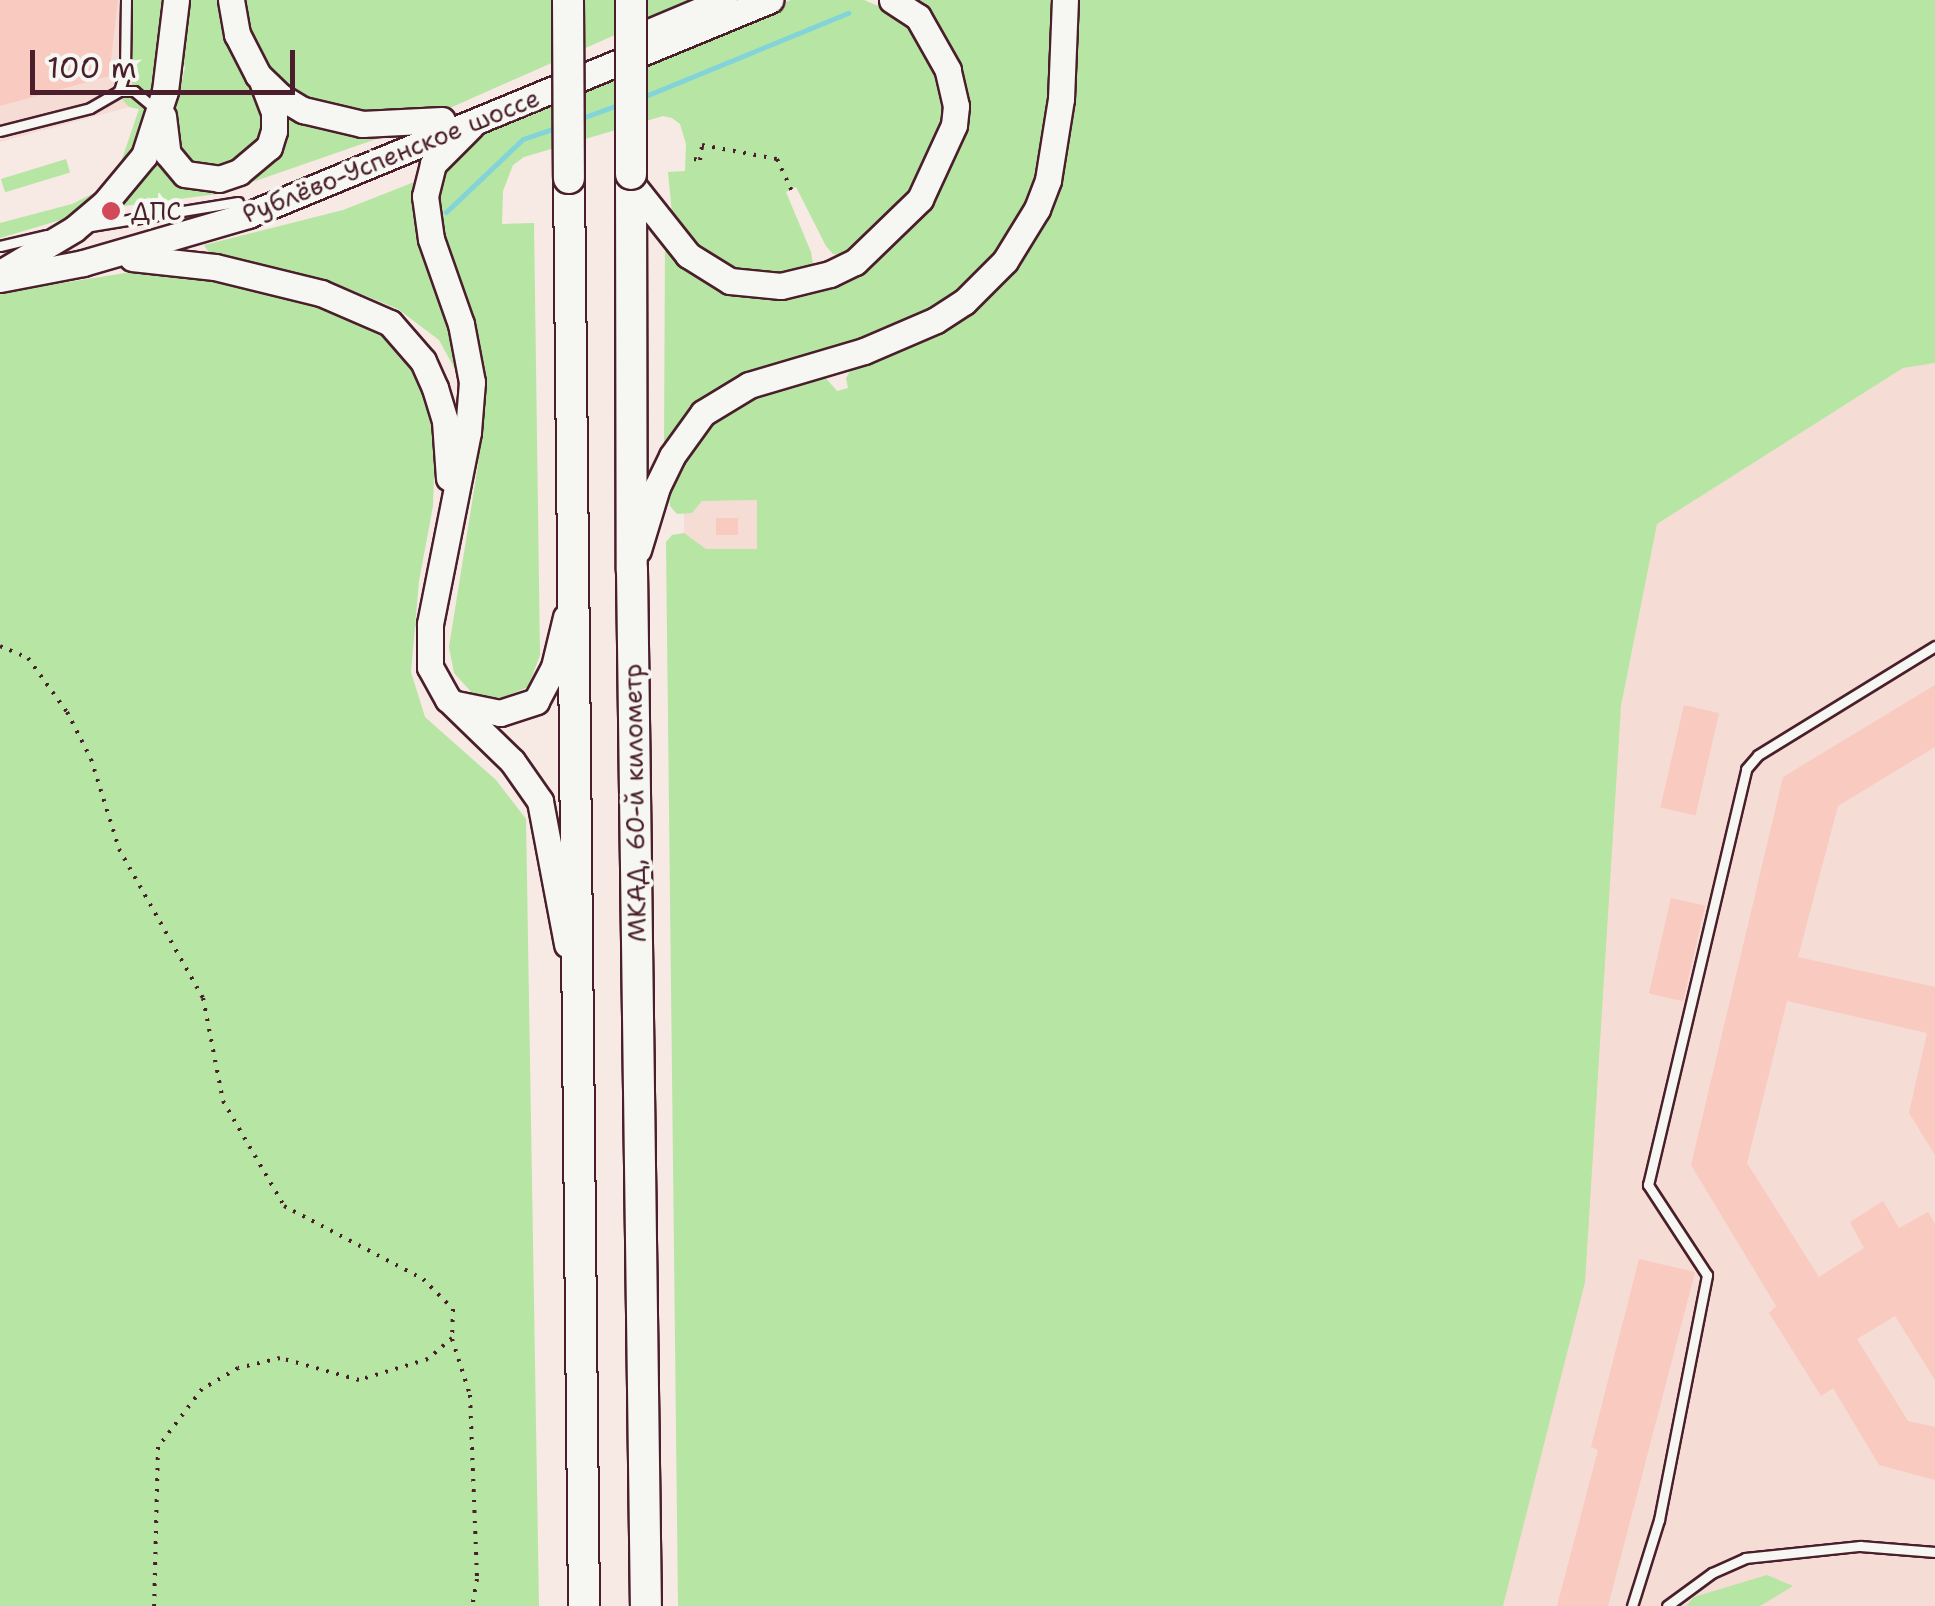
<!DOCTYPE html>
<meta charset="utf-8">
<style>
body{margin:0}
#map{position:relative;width:1935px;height:1606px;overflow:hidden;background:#f7e9e3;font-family:"Shantell Sans",sans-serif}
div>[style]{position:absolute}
.built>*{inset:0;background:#f5dcd5}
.green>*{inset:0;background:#b6e5a4;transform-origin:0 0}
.stream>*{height:5px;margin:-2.5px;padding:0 2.5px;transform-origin:2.5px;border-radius:2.5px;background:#82d4d8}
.building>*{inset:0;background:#f9cabf;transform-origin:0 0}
.path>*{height:4px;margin-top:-2px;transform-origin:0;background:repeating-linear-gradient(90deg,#4a1f2b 0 2.5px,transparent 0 10.5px)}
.roads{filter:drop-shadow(2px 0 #4a1f2b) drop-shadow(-2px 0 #4a1f2b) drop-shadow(0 2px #4a1f2b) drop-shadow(0 -2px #4a1f2b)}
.lane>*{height:9px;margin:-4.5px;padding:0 4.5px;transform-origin:4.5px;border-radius:4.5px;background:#f6f6f2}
.secondary>*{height:25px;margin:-12.5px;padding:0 12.5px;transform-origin:12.5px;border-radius:12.5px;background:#f6f6f2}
.highway>*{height:30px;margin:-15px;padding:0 15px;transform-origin:15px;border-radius:15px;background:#f6f6f2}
.bridges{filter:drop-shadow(2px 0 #4a1f2b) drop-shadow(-2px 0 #4a1f2b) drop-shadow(0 2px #4a1f2b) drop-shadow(0 -2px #4a1f2b)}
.highway-bridge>*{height:30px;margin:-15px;padding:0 15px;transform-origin:15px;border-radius:15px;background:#f6f6f2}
.dots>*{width:28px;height:28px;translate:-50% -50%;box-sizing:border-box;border:5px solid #f6f6f2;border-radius:50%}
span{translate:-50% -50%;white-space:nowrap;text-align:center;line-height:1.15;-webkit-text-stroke:8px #f6f6f2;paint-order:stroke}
.street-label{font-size:25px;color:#4a1f2b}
.poi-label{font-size:25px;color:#4a1f2b}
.left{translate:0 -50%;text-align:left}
.scale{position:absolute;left:30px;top:50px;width:265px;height:45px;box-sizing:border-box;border:5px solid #4a1f2b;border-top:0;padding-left:12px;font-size:30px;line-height:35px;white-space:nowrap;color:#4a1f2b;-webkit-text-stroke:8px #f6f6f2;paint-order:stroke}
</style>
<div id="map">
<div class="built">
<i style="clip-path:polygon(0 0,133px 0,132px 85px,122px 98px,129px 107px,0 142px)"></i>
<i style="clip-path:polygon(1935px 363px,1935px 1606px,1503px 1606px,1621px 706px,1657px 524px,1903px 368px)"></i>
<i style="clip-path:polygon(758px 500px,757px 549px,706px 549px,684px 533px,684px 513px,692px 513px,702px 501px)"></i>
</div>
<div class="green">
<i style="clip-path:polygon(133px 0,167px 0,163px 62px,133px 165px,74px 216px,0 238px,0 223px,72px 204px,98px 191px,121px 162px,139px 109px,129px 107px,121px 98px,132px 85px)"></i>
<i style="clip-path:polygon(191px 0,224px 0,225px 40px,261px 102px,265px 133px,237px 166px,195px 168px,179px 154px,173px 123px,185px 67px,182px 55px)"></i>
<i style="clip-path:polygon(240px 0,694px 0,443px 111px,363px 113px,308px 102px,270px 72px,247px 33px)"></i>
<i style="clip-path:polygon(791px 0,864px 0,904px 17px,941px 75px,947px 116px,910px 196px,845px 256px,833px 254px,826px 246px,796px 187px,786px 192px,811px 252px,813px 264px,796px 275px,734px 271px,713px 262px,680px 229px,672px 213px,668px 172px,685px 171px,686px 144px,680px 124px,672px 118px,663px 116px,524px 157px,513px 165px,503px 191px,502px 224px,534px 223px,540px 655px,528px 687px,501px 698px,473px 694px,454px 673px,449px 647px,478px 465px,482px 394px,433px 213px,443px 168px,476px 139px,512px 118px,755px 12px)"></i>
<i style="clip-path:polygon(914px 0,1055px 0,1051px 98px,1038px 177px,1015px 234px,957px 295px,899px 327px,744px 378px,664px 450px,665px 242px,729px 290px,886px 249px,930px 202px,964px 124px)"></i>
<i style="clip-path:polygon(1077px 0,1935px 0,1935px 363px,1903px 368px,1657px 524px,1621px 706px,1585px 1282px,1503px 1606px,678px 1606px,666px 542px,672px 535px,684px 533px,706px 549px,757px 549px,757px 500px,702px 501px,692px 513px,677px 514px,670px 506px,669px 493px,701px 434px,720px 415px,767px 389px,824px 376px,837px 391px,848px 388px,846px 378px,852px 368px,947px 328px,1010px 276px,1054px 204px,1064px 163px,1073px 105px)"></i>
<i style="clip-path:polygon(287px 113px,330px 131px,382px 137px,218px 194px,116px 207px,136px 185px,159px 148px,176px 181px,188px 188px,220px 191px,253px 180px,280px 152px)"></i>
<i style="left:66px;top:159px;width:14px;height:68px;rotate:73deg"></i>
<i style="clip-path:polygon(417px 181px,454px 324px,463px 395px,456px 371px,439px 340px,398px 309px,329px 281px,212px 257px,204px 245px,343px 210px)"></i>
<i style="clip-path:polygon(144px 270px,192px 273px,345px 308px,403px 345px,436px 412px,433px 506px,419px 581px,411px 672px,425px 717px,496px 780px,526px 819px,539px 1606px,0 1606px,0 293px)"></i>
<i style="clip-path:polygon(1767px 1575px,1793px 1586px,1760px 1606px,1686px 1606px,1694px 1597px)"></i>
</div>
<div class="stream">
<i style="left:643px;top:97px;width:222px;rotate:-22.3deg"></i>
<i style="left:582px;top:118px;width:38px;rotate:-20deg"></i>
<i style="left:446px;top:212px;width:106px;rotate:-43.5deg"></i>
<i style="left:523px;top:139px;width:36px;rotate:-19deg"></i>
</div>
<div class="building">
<i style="clip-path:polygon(0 0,118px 0,109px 76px,0 106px)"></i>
<i style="left:738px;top:518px;width:17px;height:22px;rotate:90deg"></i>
<i style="clip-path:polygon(1935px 685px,1935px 747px,1838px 806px,1798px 957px,1935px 987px,1935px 1155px,1909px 1113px,1927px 1033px,1787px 1001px,1747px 1163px,1819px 1277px,1864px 1248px,1850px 1222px,1883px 1201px,1899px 1228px,1928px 1212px,1935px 1224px,1935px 1380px,1895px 1316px,1857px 1339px,1908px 1421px,1935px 1427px,1935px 1480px,1879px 1465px,1833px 1388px,1821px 1396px,1769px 1313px,1776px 1306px,1691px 1165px,1783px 777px)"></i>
<i style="left:1684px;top:705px;width:36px;height:105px;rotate:13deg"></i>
<i style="left:1671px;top:898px;width:35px;height:98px;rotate:13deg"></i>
<i style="clip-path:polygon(1639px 1259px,1695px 1272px,1608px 1606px,1557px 1606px,1598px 1450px,1591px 1447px)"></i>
</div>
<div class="path">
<i style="left:694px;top:159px;width:6px;rotate:9deg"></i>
<i style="left:700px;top:160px;width:15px;rotate:-82deg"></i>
<i style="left:702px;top:145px;width:76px;rotate:10.6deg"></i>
<i style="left:777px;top:159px;width:40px;rotate:65deg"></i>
<i style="left:0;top:646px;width:30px;rotate:23deg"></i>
<i style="left:28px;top:658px;width:67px;rotate:54.2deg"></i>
<i style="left:67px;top:712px;width:53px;rotate:62.9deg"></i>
<i style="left:91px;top:759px;width:94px;rotate:72.7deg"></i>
<i style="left:119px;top:849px;width:171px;rotate:60.6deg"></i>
<i style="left:203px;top:998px;width:105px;rotate:79deg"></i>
<i style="left:223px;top:1101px;width:121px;rotate:59.8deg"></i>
<i style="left:284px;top:1206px;width:157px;rotate:27.7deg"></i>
<i style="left:423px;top:1279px;width:42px;rotate:45deg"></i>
<i style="left:453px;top:1309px;width:29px;rotate:92deg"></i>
<i style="left:452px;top:1338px;width:32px;rotate:139deg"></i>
<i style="left:428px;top:1359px;width:72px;rotate:163.1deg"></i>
<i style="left:359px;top:1380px;width:82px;rotate:-164.4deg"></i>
<i style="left:280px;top:1358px;width:43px;rotate:166.6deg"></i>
<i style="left:238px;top:1368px;width:42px;rotate:149.7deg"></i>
<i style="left:202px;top:1389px;width:73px;rotate:127.2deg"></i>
<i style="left:158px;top:1447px;width:159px;rotate:91.4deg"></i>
<i style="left:452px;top:1339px;width:59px;rotate:72.2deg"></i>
<i style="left:470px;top:1395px;width:184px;rotate:87.8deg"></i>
<i style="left:477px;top:1579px;width:27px;rotate:100deg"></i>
</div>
<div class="roads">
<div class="lane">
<i style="left:119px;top:91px;width:21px;rotate:-73deg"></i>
<i style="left:125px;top:71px;width:71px;rotate:-89.2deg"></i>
<i style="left:0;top:131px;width:93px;rotate:-14.3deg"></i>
<i style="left:90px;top:108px;width:34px;rotate:-30deg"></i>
<i style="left:119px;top:91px;width:15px"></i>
<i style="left:134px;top:91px;width:25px;rotate:40deg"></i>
<i style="left:91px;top:226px;width:149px;rotate:-9.3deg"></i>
<i style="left:0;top:246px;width:47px;rotate:-13.4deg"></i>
<i style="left:1632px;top:1606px;width:90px;rotate:-72.6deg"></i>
<i style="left:1659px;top:1520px;width:250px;rotate:-78.9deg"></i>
<i style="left:1707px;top:1275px;width:108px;rotate:-123.2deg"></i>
<i style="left:1648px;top:1185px;width:427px;rotate:-76.7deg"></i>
<i style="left:1746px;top:769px;width:18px;rotate:-49deg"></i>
<i style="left:1758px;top:755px;width:208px;rotate:-31.6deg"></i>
<i style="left:1667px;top:1606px;width:56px;rotate:-36.3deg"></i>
<i style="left:1712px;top:1573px;width:36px;rotate:-24deg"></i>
<i style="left:1745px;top:1558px;width:116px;rotate:-6deg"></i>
<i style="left:1860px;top:1546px;width:75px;rotate:4.6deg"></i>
</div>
<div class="secondary">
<i style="left:231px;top:0;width:35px;rotate:80deg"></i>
<i style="left:237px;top:34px;width:46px;rotate:62.9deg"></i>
<i style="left:258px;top:75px;width:32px;rotate:44deg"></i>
<i style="left:281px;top:97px;width:26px;rotate:31deg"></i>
<i style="left:303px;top:110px;width:61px;rotate:13.3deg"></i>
<i style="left:362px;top:124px;width:80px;rotate:-2.9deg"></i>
<i style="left:642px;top:35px;width:90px;rotate:-22.9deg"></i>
<i style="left:163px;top:116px;width:38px;rotate:83deg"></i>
<i style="left:168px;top:154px;width:26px;rotate:50deg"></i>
<i style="left:185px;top:174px;width:34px;rotate:8deg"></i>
<i style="left:219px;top:179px;width:21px;rotate:-19deg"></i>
<i style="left:239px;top:172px;width:39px;rotate:-40deg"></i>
<i style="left:269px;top:147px;width:17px;rotate:-73deg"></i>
<i style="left:274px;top:131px;width:19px;rotate:-90deg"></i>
<i style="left:274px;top:112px;width:33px;rotate:-111deg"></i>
<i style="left:471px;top:126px;width:54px;rotate:135deg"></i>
<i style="left:433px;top:164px;width:33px;rotate:104deg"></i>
<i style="left:425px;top:196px;width:43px;rotate:82.1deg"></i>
<i style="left:431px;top:239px;width:90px;rotate:70.6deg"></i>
<i style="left:461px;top:324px;width:59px;rotate:79.3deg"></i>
<i style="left:472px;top:382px;width:50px;rotate:94.6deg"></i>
<i style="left:468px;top:432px;width:196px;rotate:101.2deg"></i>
<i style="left:430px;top:624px;width:43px;rotate:90deg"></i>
<i style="left:430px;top:667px;width:37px;rotate:61deg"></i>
<i style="left:448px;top:699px;width:89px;rotate:44.1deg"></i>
<i style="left:512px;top:761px;width:49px;rotate:55deg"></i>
<i style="left:540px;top:801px;width:146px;rotate:79.3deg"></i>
<i style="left:631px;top:183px;width:92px;rotate:51.6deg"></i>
<i style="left:688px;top:255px;width:49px;rotate:31.8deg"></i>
<i style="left:730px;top:281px;width:51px;rotate:5.6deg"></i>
<i style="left:781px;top:286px;width:50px;rotate:-13.8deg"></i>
<i style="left:830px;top:274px;width:28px;rotate:-26deg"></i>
<i style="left:855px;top:262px;width:91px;rotate:-44.1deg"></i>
<i style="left:920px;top:199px;width:81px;rotate:-65.3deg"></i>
<i style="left:954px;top:125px;width:19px;rotate:-84deg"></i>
<i style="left:956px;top:106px;width:37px;rotate:-103deg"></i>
<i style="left:948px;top:70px;width:61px;rotate:-119.5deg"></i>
<i style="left:918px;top:17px;width:31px;rotate:-147deg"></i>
<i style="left:132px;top:258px;width:83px;rotate:6.2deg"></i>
<i style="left:215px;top:267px;width:109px;rotate:13.8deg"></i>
<i style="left:321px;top:293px;width:75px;rotate:23.5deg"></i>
<i style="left:390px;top:323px;width:50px;rotate:49deg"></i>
<i style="left:423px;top:361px;width:30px;rotate:66deg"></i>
<i style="left:435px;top:388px;width:34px;rotate:73deg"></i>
<i style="left:445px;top:421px;width:57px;rotate:86deg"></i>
<i style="left:2px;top:272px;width:84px;rotate:-30.8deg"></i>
<i style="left:74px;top:229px;width:39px;rotate:-40deg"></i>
<i style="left:104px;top:204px;width:62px;rotate:-50.2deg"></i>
<i style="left:144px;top:156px;width:68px;rotate:-72.1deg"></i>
<i style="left:165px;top:91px;width:92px;rotate:-83.1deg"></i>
<i style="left:0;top:279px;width:85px;rotate:-10.9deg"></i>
<i style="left:83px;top:263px;width:172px;rotate:-16.2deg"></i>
<i style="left:248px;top:215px;width:565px;rotate:-22.39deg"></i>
<i style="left:638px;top:550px;width:66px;rotate:-73.2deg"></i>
<i style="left:657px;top:487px;width:34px;rotate:-64deg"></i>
<i style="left:672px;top:456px;width:53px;rotate:-54.2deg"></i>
<i style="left:703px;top:413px;width:54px;rotate:-31.3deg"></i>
<i style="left:749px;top:385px;width:120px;rotate:-16.5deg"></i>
<i style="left:864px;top:351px;width:78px;rotate:-23.3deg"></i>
<i style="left:936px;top:320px;width:33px;rotate:-33deg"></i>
<i style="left:964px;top:302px;width:58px;rotate:-45deg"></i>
<i style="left:1005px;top:261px;width:61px;rotate:-58.4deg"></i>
<i style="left:1037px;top:209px;width:31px;rotate:-69deg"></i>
<i style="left:1048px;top:180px;width:82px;rotate:-80.9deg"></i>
<i style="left:1061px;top:99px;width:99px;rotate:-87.7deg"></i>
<i style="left:456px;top:704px;width:45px;rotate:11.6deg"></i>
<i style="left:500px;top:713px;width:38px;rotate:-18deg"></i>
<i style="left:536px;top:701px;width:38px;rotate:-62deg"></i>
<i style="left:554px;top:667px;width:51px;rotate:-76.5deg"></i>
</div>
<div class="highway">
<i style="left:631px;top:174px;width:396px;rotate:89.9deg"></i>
<i style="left:632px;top:570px;width:1036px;rotate:89.23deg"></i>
<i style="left:569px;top:178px;width:1428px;rotate:89.4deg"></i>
</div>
</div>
<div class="bridges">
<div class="highway-bridge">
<i style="left:568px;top:0;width:178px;rotate:89.7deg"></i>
<i style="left:631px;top:0;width:174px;rotate:90deg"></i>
</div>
</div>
<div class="dots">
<i style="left:111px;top:211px;background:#d1495b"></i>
</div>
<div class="street-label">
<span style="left:391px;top:156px;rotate:-22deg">Рублёво-Успенское шоссе</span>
<span style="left:635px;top:803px;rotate:-91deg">МКАД, 60-й километр</span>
</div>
<div class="poi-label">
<span class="left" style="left:131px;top:211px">ДПС</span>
</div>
<div class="scale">100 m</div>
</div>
